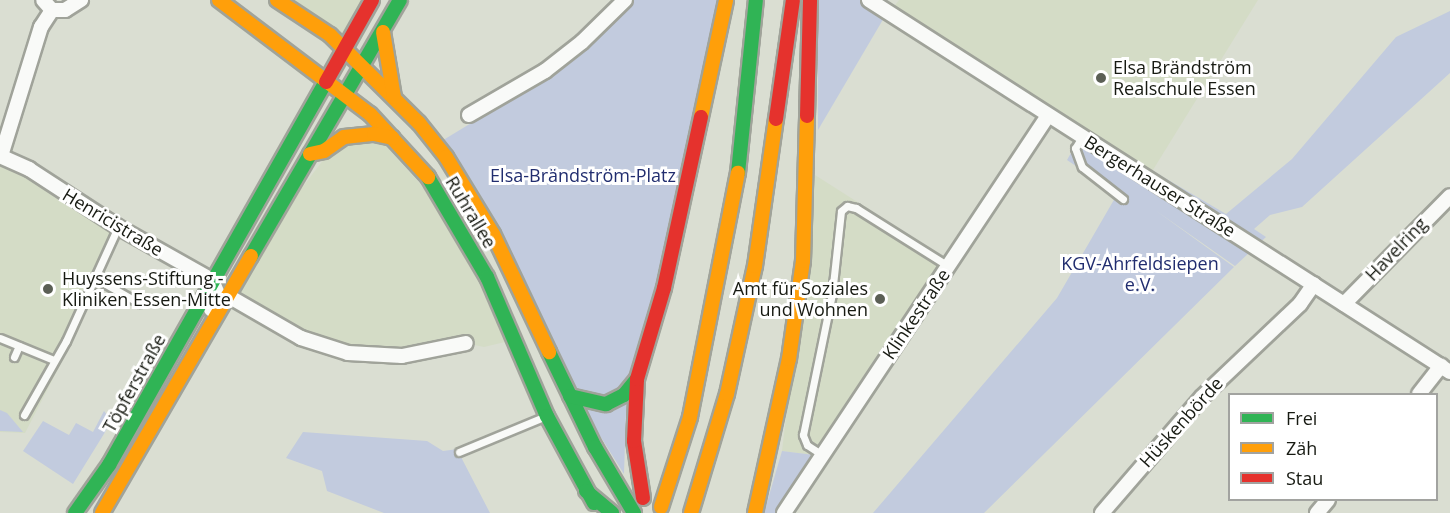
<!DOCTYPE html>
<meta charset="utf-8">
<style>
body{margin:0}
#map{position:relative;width:1450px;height:513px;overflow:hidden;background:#daded2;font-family:"Open Sans",sans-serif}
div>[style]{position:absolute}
.built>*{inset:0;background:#d4dcc6}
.green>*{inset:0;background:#c2cbde}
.roads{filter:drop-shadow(2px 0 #a0a39a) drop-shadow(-2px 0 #a0a39a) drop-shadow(0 2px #a0a39a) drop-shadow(0 -2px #a0a39a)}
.lane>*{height:7px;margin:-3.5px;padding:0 3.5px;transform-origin:3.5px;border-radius:3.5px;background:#f9faf8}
.street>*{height:14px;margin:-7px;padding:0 7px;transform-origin:7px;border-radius:7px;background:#f9faf8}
.fast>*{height:14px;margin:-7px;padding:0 7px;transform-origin:7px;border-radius:7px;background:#30b455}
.slow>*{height:14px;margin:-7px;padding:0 7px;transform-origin:7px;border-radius:7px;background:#ff9f0a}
.jam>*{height:14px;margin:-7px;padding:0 7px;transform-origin:7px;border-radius:7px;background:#e5322d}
.dots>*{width:16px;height:16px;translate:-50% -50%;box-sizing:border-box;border:3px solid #fff;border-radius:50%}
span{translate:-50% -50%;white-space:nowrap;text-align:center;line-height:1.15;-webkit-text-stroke:6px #fff;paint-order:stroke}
.poi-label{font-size:18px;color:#171a12}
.left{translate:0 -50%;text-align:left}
.right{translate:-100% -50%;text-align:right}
.park-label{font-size:18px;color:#212d6f}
.street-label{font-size:18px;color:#171a12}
.legend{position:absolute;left:1228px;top:393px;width:210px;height:108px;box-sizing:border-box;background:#fff;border:2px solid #a2a3a0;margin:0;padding:8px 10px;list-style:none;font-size:18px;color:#171a12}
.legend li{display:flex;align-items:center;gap:12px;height:30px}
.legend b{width:30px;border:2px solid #a2a3a0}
</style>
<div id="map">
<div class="built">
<i style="clip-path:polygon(278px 0,370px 0,344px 47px)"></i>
<i style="clip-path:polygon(899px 0,1258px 0,1148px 178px,892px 9px)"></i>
<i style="clip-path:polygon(346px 142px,384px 144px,431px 196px,474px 272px,505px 342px,484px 347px,465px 343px,429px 352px,324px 346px,231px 297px,264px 238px,327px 155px)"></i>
<i style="clip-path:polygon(0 157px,122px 231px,74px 338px,25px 433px,0 432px)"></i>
<i style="clip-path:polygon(815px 175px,950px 261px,822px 456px,782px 451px)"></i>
</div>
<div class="green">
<i style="clip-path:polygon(632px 0,724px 0,659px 300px,627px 380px,624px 474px,568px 385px,440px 142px,567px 65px)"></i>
<i style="clip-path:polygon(818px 0,872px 0,888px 11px,818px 130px)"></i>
<i style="clip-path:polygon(1450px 11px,1450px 73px,1302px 207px,1270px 215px,1254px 229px,1266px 237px,1235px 266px,1155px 210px,1234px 267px,984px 513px,873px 513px,1057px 298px,1115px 198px,1113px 191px,1067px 160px,1080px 137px,1148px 179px,1153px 171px,1226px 214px,1292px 159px,1396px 37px)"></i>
<i style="clip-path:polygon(0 410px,7px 413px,23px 432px,0 431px)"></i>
<i style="clip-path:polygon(104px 411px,108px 416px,115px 416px,73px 484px,23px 451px,43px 421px,69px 435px,76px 423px,93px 432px)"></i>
<i style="clip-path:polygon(519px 425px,521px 431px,461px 457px,490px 513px,384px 513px,327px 491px,322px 471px,286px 458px,303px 432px,427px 441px,443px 451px,458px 449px)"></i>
<i style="clip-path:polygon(782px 451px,822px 456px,782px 513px,764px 513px)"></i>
</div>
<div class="roads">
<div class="lane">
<i style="left:1082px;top:137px;width:13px;rotate:122deg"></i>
<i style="left:1075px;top:148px;width:20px;rotate:70deg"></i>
<i style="left:1082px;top:167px;width:52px;rotate:38deg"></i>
<i style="left:95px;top:278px;width:51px;rotate:29.6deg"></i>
<i style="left:0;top:338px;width:58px;rotate:22.2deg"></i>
<i style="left:14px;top:357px;width:12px;rotate:-66deg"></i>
<i style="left:24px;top:415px;width:85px;rotate:-60.4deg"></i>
<i style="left:66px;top:341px;width:125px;rotate:-65.5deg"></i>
<i style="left:459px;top:452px;width:94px;rotate:-22.5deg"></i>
<i style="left:824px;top:456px;width:20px;rotate:-147deg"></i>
<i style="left:807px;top:445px;width:11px;rotate:-112deg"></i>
<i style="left:803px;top:435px;width:144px;rotate:-78.4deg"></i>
<i style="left:832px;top:294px;width:83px;rotate:-83.8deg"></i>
<i style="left:841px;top:211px;width:8px;rotate:-40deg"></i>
<i style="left:847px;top:206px;width:9px;rotate:13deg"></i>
<i style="left:856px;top:208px;width:109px;rotate:32.2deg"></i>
</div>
<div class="street">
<i style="left:869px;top:0;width:690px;rotate:32.63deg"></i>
<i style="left:52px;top:10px;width:13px"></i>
<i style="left:65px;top:10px;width:19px;rotate:-32deg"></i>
<i style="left:469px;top:115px;width:88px;rotate:-30.1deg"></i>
<i style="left:545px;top:71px;width:47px;rotate:-38.1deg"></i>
<i style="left:582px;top:42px;width:60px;rotate:-44.3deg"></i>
<i style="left:0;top:156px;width:32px;rotate:24deg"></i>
<i style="left:29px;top:169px;width:106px;rotate:33.1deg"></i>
<i style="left:118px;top:227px;width:108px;rotate:29.4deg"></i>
<i style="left:212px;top:280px;width:15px;rotate:67deg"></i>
<i style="left:218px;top:294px;width:17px;rotate:114deg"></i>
<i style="left:1px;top:156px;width:135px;rotate:-72.8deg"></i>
<i style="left:41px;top:27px;width:20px;rotate:-57deg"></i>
<i style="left:52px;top:10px;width:13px;rotate:-132deg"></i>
<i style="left:230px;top:297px;width:82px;rotate:30deg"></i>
<i style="left:301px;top:338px;width:49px;rotate:17.7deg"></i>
<i style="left:348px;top:353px;width:54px;rotate:3.2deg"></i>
<i style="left:402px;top:356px;width:65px;rotate:-11.5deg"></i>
<i style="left:1344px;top:304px;width:151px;rotate:-45.5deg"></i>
<i style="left:1419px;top:394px;width:36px;rotate:-52deg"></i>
<i style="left:784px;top:513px;width:477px;rotate:-56.4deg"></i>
<i style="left:1102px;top:513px;width:153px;rotate:-49.2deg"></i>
<i style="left:1202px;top:397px;width:135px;rotate:-43.5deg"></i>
<i style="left:1300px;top:304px;width:24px;rotate:-55deg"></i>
<i style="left:1317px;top:513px;width:17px;rotate:-50deg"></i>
</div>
<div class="fast">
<i style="left:738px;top:173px;width:174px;rotate:-84.1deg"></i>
<i style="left:428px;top:177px;width:116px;rotate:59.5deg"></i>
<i style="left:487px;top:277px;width:151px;rotate:66.7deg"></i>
<i style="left:547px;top:416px;width:99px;rotate:61.6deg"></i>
<i style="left:251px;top:256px;width:296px;rotate:-59.8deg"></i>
<i style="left:549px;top:352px;width:106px;rotate:64.2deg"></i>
<i style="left:595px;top:447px;width:77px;rotate:59.4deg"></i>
<i style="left:570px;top:396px;width:37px;rotate:13deg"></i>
<i style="left:606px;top:404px;width:20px;rotate:-27deg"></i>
<i style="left:624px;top:395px;width:21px;rotate:-51deg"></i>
<i style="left:586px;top:491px;width:34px;rotate:40deg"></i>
<i style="left:75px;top:513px;width:59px;rotate:-54.7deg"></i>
<i style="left:109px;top:465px;width:440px;rotate:-60.5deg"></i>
</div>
<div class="slow">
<i style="left:219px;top:0;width:189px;rotate:37.1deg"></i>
<i style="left:370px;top:114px;width:86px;rotate:47.4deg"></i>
<i style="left:277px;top:0;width:64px;rotate:33.4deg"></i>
<i style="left:330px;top:35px;width:125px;rotate:44.7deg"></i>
<i style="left:419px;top:123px;width:43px;rotate:51.5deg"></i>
<i style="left:446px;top:157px;width:90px;rotate:58.6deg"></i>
<i style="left:493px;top:234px;width:131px;rotate:64.6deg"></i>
<i style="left:383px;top:32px;width:66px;rotate:80.4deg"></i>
<i style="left:701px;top:117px;width:120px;rotate:-77.9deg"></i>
<i style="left:310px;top:154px;width:14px;rotate:-12deg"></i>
<i style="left:324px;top:151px;width:24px;rotate:-35deg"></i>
<i style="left:344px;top:137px;width:30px;rotate:-6deg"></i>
<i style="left:374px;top:134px;width:19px;rotate:12deg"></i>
<i style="left:661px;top:507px;width:95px;rotate:-72.1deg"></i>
<i style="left:690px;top:417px;width:249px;rotate:-78.9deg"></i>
<i style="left:102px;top:513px;width:297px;rotate:-59.9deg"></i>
<i style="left:691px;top:513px;width:124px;rotate:-73.2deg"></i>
<i style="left:727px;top:394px;width:131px;rotate:-77.7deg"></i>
<i style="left:755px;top:266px;width:148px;rotate:-81.9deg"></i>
<i style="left:755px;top:513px;width:158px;rotate:-77.6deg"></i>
<i style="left:789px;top:359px;width:99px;rotate:-81.9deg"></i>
<i style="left:803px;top:261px;width:145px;rotate:-88.4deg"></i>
</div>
<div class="jam">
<i style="left:326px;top:82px;width:94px;rotate:-60.7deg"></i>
<i style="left:807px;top:116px;width:116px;rotate:-88.5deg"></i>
<i style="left:776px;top:119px;width:120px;rotate:-81.9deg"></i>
<i style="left:643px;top:498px;width:58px;rotate:-99deg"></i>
<i style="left:634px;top:441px;width:62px;rotate:-87.2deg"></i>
<i style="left:637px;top:379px;width:95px;rotate:-73.5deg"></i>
<i style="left:664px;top:288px;width:175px;rotate:-77.8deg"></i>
</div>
</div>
<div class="dots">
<i style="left:1101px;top:78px;background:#5b5f55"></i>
<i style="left:48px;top:289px;background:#5b5f55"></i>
<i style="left:880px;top:299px;background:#5b5f55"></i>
</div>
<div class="poi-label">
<span class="left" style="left:1113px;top:78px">Elsa Brändström<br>Realschule Essen</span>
<span class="left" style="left:62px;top:289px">Huyssens-Stiftung -<br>Kliniken Essen-Mitte</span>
<span class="right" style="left:868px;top:299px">Amt für Soziales<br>und Wohnen</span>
</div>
<div class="park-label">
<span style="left:583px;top:175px">Elsa-Brändström-Platz</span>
<span style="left:1140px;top:274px">KGV-Ahrfeldsiepen<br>e.V.</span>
</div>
<div class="street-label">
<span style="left:1160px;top:186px;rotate:32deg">Bergerhauser Straße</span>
<span style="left:471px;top:212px;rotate:59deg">Ruhrallee</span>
<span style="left:113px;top:222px;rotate:31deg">Henricistraße</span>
<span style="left:1396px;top:249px;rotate:-46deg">Havelring</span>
<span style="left:916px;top:314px;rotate:-56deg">Klinkestraße</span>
<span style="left:134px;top:383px;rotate:-61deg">Töpferstraße</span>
<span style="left:1181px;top:422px;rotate:-48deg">Hüskenbörde</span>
</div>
<ul class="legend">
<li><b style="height:8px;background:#30b455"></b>Frei</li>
<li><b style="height:8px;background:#ff9f0a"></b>Zäh</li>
<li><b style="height:8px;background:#e5322d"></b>Stau</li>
</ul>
</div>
